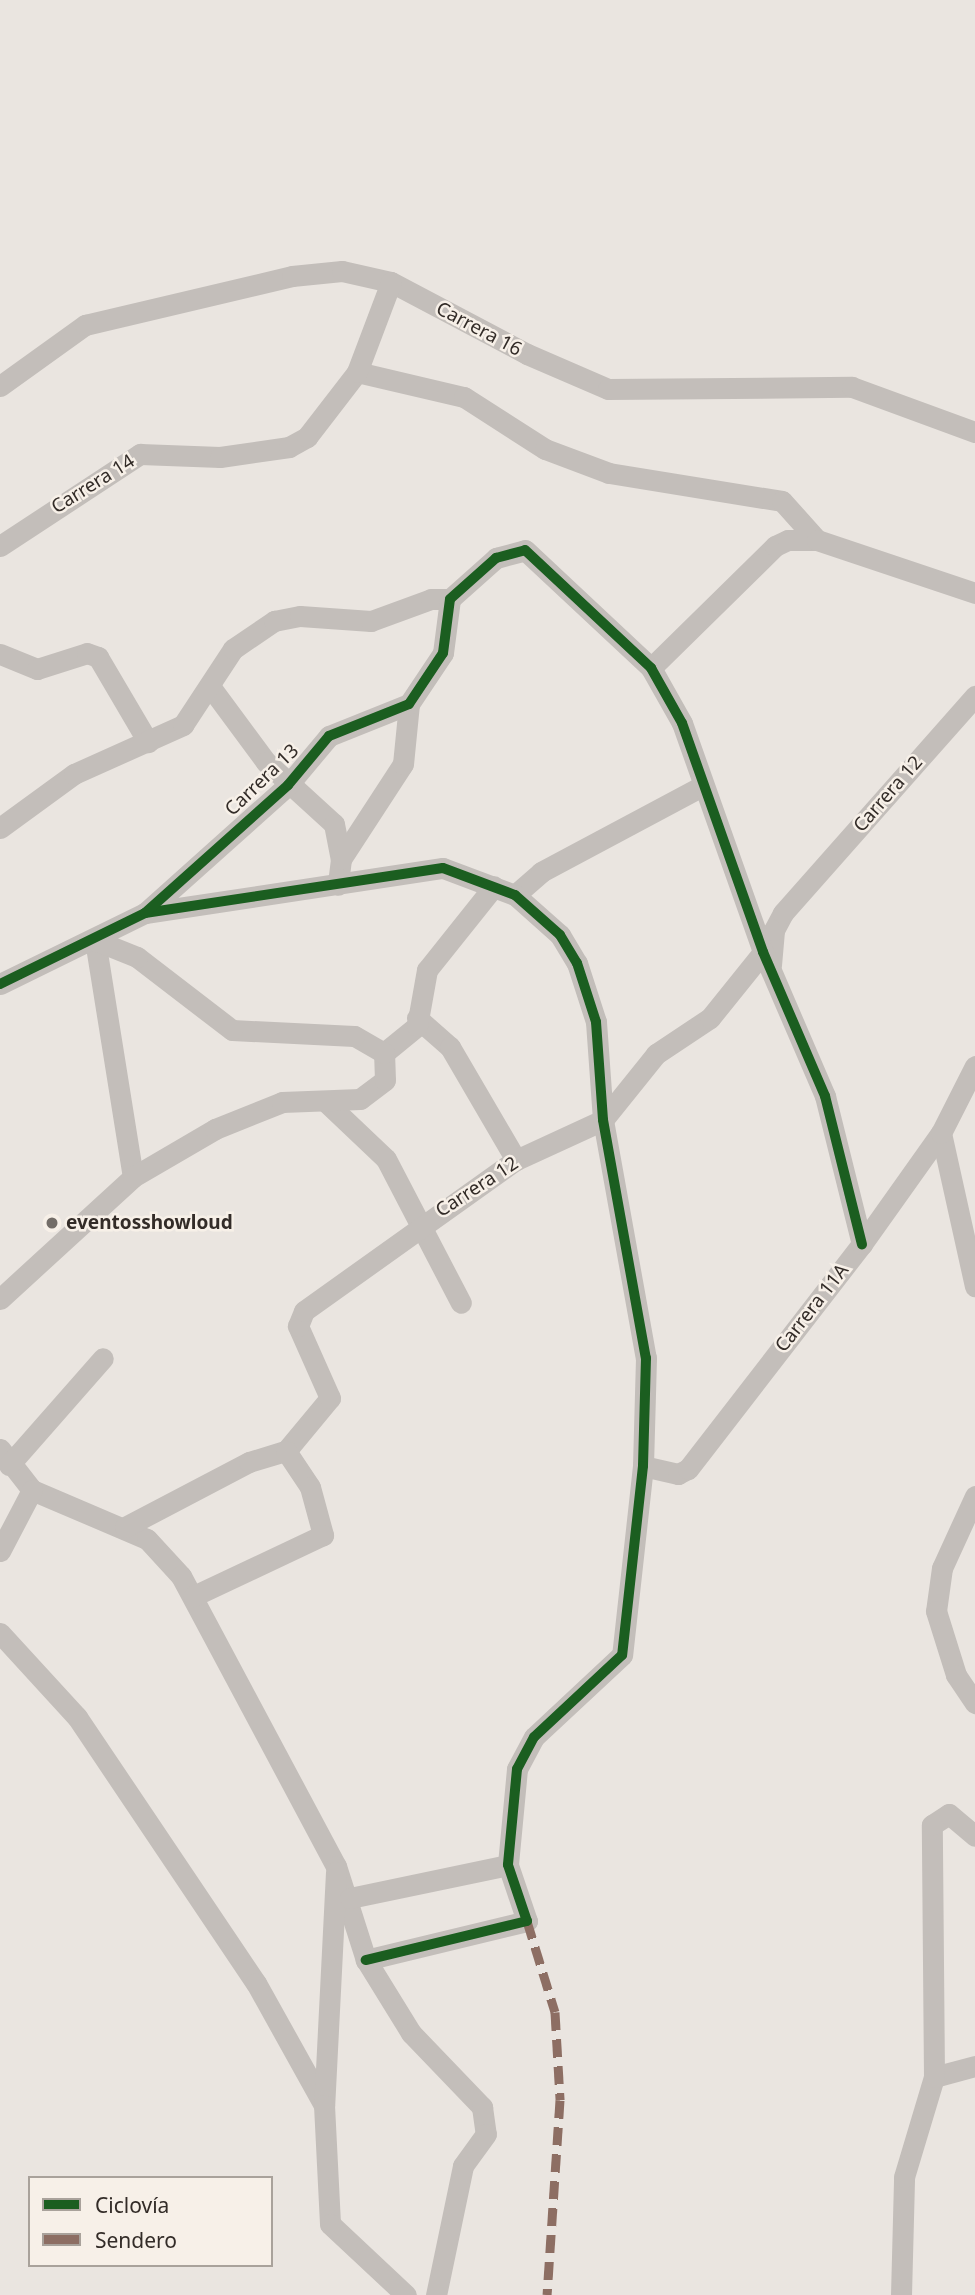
<!DOCTYPE html>
<meta charset="utf-8">
<style>
body{margin:0}
#map{position:relative;width:975px;height:2295px;overflow:hidden;background:#eae5e0;font-family:"Noto Sans",sans-serif}
div>[style]{position:absolute}
.street>*{height:21px;margin:-10.5px;padding:0 10.5px;transform-origin:10.5px;border-radius:10.5px;background:#c3beba}
.quiet>*{height:9px;margin-top:-4.5px;transform-origin:0;background:repeating-linear-gradient(90deg,#8d6e63 0 18px,transparent 0 27px)}
.cycleway>*{height:10px;margin:-5px;padding:0 5px;transform-origin:5px;border-radius:5px;background:#1b5e20}
.dots>*{width:19px;height:19px;translate:-50% -50%;box-sizing:border-box;border:4px solid #f7f0e8;border-radius:50%}
span{translate:-50% -50%;white-space:nowrap;text-align:center;line-height:1.15;-webkit-text-stroke:5px #f7f0e8;paint-order:stroke}
.street-label{font-size:19px;color:#332c28}
.poi-label{font-size:19px;color:#332c28;font-weight:700}
.left{translate:0 -50%;text-align:left}
.legend{position:absolute;left:28px;top:2176px;width:245px;height:91px;box-sizing:border-box;background:#f7f0e8;border:2px solid #a9a29b;margin:0;padding:9px 12px;list-style:none;font-size:21px;color:#332c28}
.legend li{display:flex;align-items:center;gap:14px;height:35px}
.legend b{width:35px;border:2px solid #a9a29b}
</style>
<div id="map">
<div class="street">
<i style="left:357px;top:372px;width:110px;rotate:13.2deg"></i>
<i style="left:464px;top:397px;width:96px;rotate:32.7deg"></i>
<i style="left:545px;top:449px;width:68px;rotate:20.6deg"></i>
<i style="left:609px;top:473px;width:175px;rotate:9.2deg"></i>
<i style="left:782px;top:501px;width:52px;rotate:48.1deg"></i>
<i style="left:0;top:386px;width:105px;rotate:-35.7deg"></i>
<i style="left:85px;top:325px;width:213px;rotate:-13.3deg"></i>
<i style="left:292px;top:276px;width:50px;rotate:-5.7deg"></i>
<i style="left:342px;top:271px;width:50px;rotate:12.7deg"></i>
<i style="left:391px;top:282px;width:154px;rotate:27.9deg"></i>
<i style="left:527px;top:354px;width:88px;rotate:23.4deg"></i>
<i style="left:608px;top:389px;width:244px;rotate:-0.5deg"></i>
<i style="left:852px;top:387px;width:131px;rotate:20.1deg"></i>
<i style="left:0;top:546px;width:168px;rotate:-33.3deg"></i>
<i style="left:140px;top:454px;width:80px;rotate:2.1deg"></i>
<i style="left:220px;top:457px;width:70px;rotate:-8.2deg"></i>
<i style="left:289px;top:447px;width:21px;rotate:-29deg"></i>
<i style="left:307px;top:437px;width:82px;rotate:-52.4deg"></i>
<i style="left:357px;top:372px;width:96px;rotate:-69.3deg"></i>
<i style="left:0;top:654px;width:40px;rotate:22deg"></i>
<i style="left:37px;top:669px;width:52px;rotate:-17.7deg"></i>
<i style="left:87px;top:653px;width:12px;rotate:20deg"></i>
<i style="left:98px;top:657px;width:99px;rotate:59.5deg"></i>
<i style="left:651px;top:668px;width:174px;rotate:-44.5deg"></i>
<i style="left:775px;top:546px;width:14px;rotate:-25deg"></i>
<i style="left:788px;top:540px;width:29px"></i>
<i style="left:817px;top:540px;width:167px;rotate:18.5deg"></i>
<i style="left:212px;top:689px;width:91px;rotate:53.5deg"></i>
<i style="left:266px;top:762px;width:92px;rotate:42.4deg"></i>
<i style="left:334px;top:824px;width:36px;rotate:79deg"></i>
<i style="left:341px;top:859px;width:26px;rotate:97deg"></i>
<i style="left:0;top:828px;width:92px;rotate:-36.1deg"></i>
<i style="left:74px;top:774px;width:120px;rotate:-24.2deg"></i>
<i style="left:183px;top:725px;width:91px;rotate:-56.7deg"></i>
<i style="left:233px;top:649px;width:50px;rotate:-34.3deg"></i>
<i style="left:274px;top:621px;width:26px;rotate:-11deg"></i>
<i style="left:300px;top:616px;width:71px;rotate:4deg"></i>
<i style="left:371px;top:621px;width:64px;rotate:-20.1deg"></i>
<i style="left:431px;top:599px;width:19px"></i>
<i style="left:341px;top:859px;width:113px;rotate:-56.9deg"></i>
<i style="left:403px;top:764px;width:60px;rotate:-84.3deg"></i>
<i style="left:515px;top:895px;width:35px;rotate:-41deg"></i>
<i style="left:541px;top:872px;width:180px;rotate:-28.1deg"></i>
<i style="left:145px;top:913px;width:301px;rotate:-8.6deg"></i>
<i style="left:443px;top:868px;width:77px;rotate:20.6deg"></i>
<i style="left:515px;top:895px;width:60px;rotate:41.6deg"></i>
<i style="left:560px;top:935px;width:33px;rotate:59deg"></i>
<i style="left:577px;top:963px;width:62px;rotate:72.1deg"></i>
<i style="left:596px;top:1022px;width:98px;rotate:85.9deg"></i>
<i style="left:603px;top:1120px;width:242px;rotate:79.8deg"></i>
<i style="left:646px;top:1358px;width:108px;rotate:91.6deg"></i>
<i style="left:643px;top:1466px;width:190px;rotate:96.3deg"></i>
<i style="left:622px;top:1655px;width:120px;rotate:137deg"></i>
<i style="left:534px;top:1737px;width:36px;rotate:118deg"></i>
<i style="left:517px;top:1769px;width:96px;rotate:95.4deg"></i>
<i style="left:508px;top:1865px;width:59px;rotate:71.3deg"></i>
<i style="left:527px;top:1921px;width:166px;rotate:166.4deg"></i>
<i style="left:95px;top:940px;width:240px;rotate:80.9deg"></i>
<i style="left:771px;top:965px;width:35px;rotate:-85deg"></i>
<i style="left:774px;top:930px;width:19px;rotate:-62deg"></i>
<i style="left:783px;top:913px;width:290px;rotate:-48.5deg"></i>
<i style="left:0;top:984px;width:161px;rotate:-26.1deg"></i>
<i style="left:145px;top:913px;width:192px;rotate:-41.8deg"></i>
<i style="left:288px;top:785px;width:64px;rotate:-50.1deg"></i>
<i style="left:329px;top:736px;width:86px;rotate:-21.8deg"></i>
<i style="left:409px;top:704px;width:61px;rotate:-56.3deg"></i>
<i style="left:443px;top:653px;width:54px;rotate:-82.6deg"></i>
<i style="left:450px;top:599px;width:62px;rotate:-41.7deg"></i>
<i style="left:496px;top:558px;width:30px;rotate:-15deg"></i>
<i style="left:525px;top:550px;width:173px;rotate:43.1deg"></i>
<i style="left:651px;top:668px;width:63px;rotate:60.6deg"></i>
<i style="left:682px;top:723px;width:243px;rotate:70.5deg"></i>
<i style="left:763px;top:952px;width:157px;rotate:66.7deg"></i>
<i style="left:825px;top:1096px;width:153px;rotate:76deg"></i>
<i style="left:417px;top:1018px;width:44px;rotate:41.3deg"></i>
<i style="left:450px;top:1047px;width:131px;rotate:59.7deg"></i>
<i style="left:384px;top:1053px;width:43px;rotate:-39.3deg"></i>
<i style="left:417px;top:1026px;width:57px;rotate:-79.9deg"></i>
<i style="left:427px;top:970px;width:107px;rotate:-51.4deg"></i>
<i style="left:327px;top:1103px;width:81px;rotate:43.5deg"></i>
<i style="left:386px;top:1159px;width:162px;rotate:62.5deg"></i>
<i style="left:941px;top:1133px;width:157px;rotate:77.5deg"></i>
<i style="left:0;top:1299px;width:180px;rotate:-42.5deg"></i>
<i style="left:133px;top:1177px;width:95px;rotate:-30.3deg"></i>
<i style="left:215px;top:1129px;width:72px;rotate:-21.9deg"></i>
<i style="left:282px;top:1102px;width:78px;rotate:-2.2deg"></i>
<i style="left:360px;top:1099px;width:31px;rotate:-37deg"></i>
<i style="left:385px;top:1080px;width:27px;rotate:-92deg"></i>
<i style="left:384px;top:1053px;width:34px;rotate:-150deg"></i>
<i style="left:354px;top:1036px;width:122px;rotate:-177.2deg"></i>
<i style="left:232px;top:1030px;width:120px;rotate:-142.5deg"></i>
<i style="left:137px;top:957px;width:45px;rotate:-158deg"></i>
<i style="left:0;top:1449px;width:52px;rotate:52deg"></i>
<i style="left:32px;top:1490px;width:125px;rotate:23.1deg"></i>
<i style="left:147px;top:1539px;width:50px;rotate:47.4deg"></i>
<i style="left:181px;top:1576px;width:329px;rotate:61.9deg"></i>
<i style="left:336px;top:1866px;width:99px;rotate:72.3deg"></i>
<i style="left:366px;top:1960px;width:86px;rotate:58.3deg"></i>
<i style="left:411px;top:2033px;width:103px;rotate:46.2deg"></i>
<i style="left:482px;top:2107px;width:27px;rotate:82deg"></i>
<i style="left:486px;top:2134px;width:39px;rotate:126deg"></i>
<i style="left:463px;top:2166px;width:132px;rotate:101.8deg"></i>
<i style="left:286px;top:1451px;width:69px;rotate:-50.3deg"></i>
<i style="left:330px;top:1398px;width:79px;rotate:-114deg"></i>
<i style="left:298px;top:1326px;width:16px;rotate:-68deg"></i>
<i style="left:304px;top:1311px;width:260px;rotate:-35.5deg"></i>
<i style="left:516px;top:1160px;width:96px;rotate:-24.7deg"></i>
<i style="left:603px;top:1120px;width:85px;rotate:-51.2deg"></i>
<i style="left:656px;top:1054px;width:65px;rotate:-33.7deg"></i>
<i style="left:710px;top:1018px;width:85px;rotate:-51.2deg"></i>
<i style="left:9px;top:1465px;width:142px;rotate:-48.7deg"></i>
<i style="left:643px;top:1466px;width:36px;rotate:13deg"></i>
<i style="left:678px;top:1474px;width:11px;rotate:-27deg"></i>
<i style="left:688px;top:1469px;width:284px;rotate:-52.3deg"></i>
<i style="left:862px;top:1244px;width:136px;rotate:-54.6deg"></i>
<i style="left:941px;top:1133px;width:75px;rotate:-63.1deg"></i>
<i style="left:975px;top:1496px;width:79px;rotate:114.6deg"></i>
<i style="left:942px;top:1568px;width:43px;rotate:97.9deg"></i>
<i style="left:936px;top:1611px;width:67px;rotate:72.6deg"></i>
<i style="left:956px;top:1675px;width:34px;rotate:56deg"></i>
<i style="left:125px;top:1527px;width:140px;rotate:-27.7deg"></i>
<i style="left:249px;top:1462px;width:39px;rotate:-17deg"></i>
<i style="left:286px;top:1451px;width:43px;rotate:56.3deg"></i>
<i style="left:310px;top:1487px;width:50px;rotate:74.8deg"></i>
<i style="left:323px;top:1535px;width:143px;rotate:154.7deg"></i>
<i style="left:0;top:1551px;width:69px;rotate:-62.3deg"></i>
<i style="left:0;top:1633px;width:114px;rotate:47.5deg"></i>
<i style="left:77px;top:1717px;width:321px;rotate:56.1deg"></i>
<i style="left:256px;top:1983px;width:140px;rotate:60.9deg"></i>
<i style="left:336px;top:1872px;width:233px;rotate:92.9deg"></i>
<i style="left:324px;top:2105px;width:119px;rotate:87.1deg"></i>
<i style="left:330px;top:2224px;width:104px;rotate:43.1deg"></i>
<i style="left:350px;top:1898px;width:161px;rotate:-11.8deg"></i>
<i style="left:934px;top:2077px;width:42px;rotate:-15deg"></i>
<i style="left:901px;top:2295px;width:118px;rotate:-88.5deg"></i>
<i style="left:904px;top:2177px;width:104px;rotate:-73.3deg"></i>
<i style="left:934px;top:2077px;width:252px;rotate:-90.5deg"></i>
<i style="left:932px;top:1825px;width:20px;rotate:-33deg"></i>
<i style="left:949px;top:1814px;width:34px;rotate:40deg"></i>
</div>
<div class="quiet">
<i style="left:527px;top:1921px;width:95px;rotate:72.9deg"></i>
<i style="left:555px;top:2012px;width:88px;rotate:86.7deg"></i>
<i style="left:560px;top:2100px;width:195px;rotate:93.8deg"></i>
</div>
<div class="cycleway">
<i style="left:145px;top:913px;width:301px;rotate:-8.6deg"></i>
<i style="left:443px;top:868px;width:77px;rotate:20.6deg"></i>
<i style="left:515px;top:895px;width:60px;rotate:41.6deg"></i>
<i style="left:560px;top:935px;width:33px;rotate:59deg"></i>
<i style="left:577px;top:963px;width:62px;rotate:72.1deg"></i>
<i style="left:596px;top:1022px;width:98px;rotate:85.9deg"></i>
<i style="left:603px;top:1120px;width:242px;rotate:79.8deg"></i>
<i style="left:646px;top:1358px;width:108px;rotate:91.6deg"></i>
<i style="left:643px;top:1466px;width:190px;rotate:96.3deg"></i>
<i style="left:622px;top:1655px;width:120px;rotate:137deg"></i>
<i style="left:534px;top:1737px;width:36px;rotate:118deg"></i>
<i style="left:517px;top:1769px;width:96px;rotate:95.4deg"></i>
<i style="left:508px;top:1865px;width:59px;rotate:71.3deg"></i>
<i style="left:527px;top:1921px;width:166px;rotate:166.4deg"></i>
<i style="left:0;top:984px;width:161px;rotate:-26.1deg"></i>
<i style="left:145px;top:913px;width:192px;rotate:-41.8deg"></i>
<i style="left:288px;top:785px;width:64px;rotate:-50.1deg"></i>
<i style="left:329px;top:736px;width:86px;rotate:-21.8deg"></i>
<i style="left:409px;top:704px;width:61px;rotate:-56.3deg"></i>
<i style="left:443px;top:653px;width:54px;rotate:-82.6deg"></i>
<i style="left:450px;top:599px;width:62px;rotate:-41.7deg"></i>
<i style="left:496px;top:558px;width:30px;rotate:-15deg"></i>
<i style="left:525px;top:550px;width:173px;rotate:43.1deg"></i>
<i style="left:651px;top:668px;width:63px;rotate:60.6deg"></i>
<i style="left:682px;top:723px;width:243px;rotate:70.5deg"></i>
<i style="left:763px;top:952px;width:157px;rotate:66.7deg"></i>
<i style="left:825px;top:1096px;width:153px;rotate:76deg"></i>
</div>
<div class="dots">
<i style="left:52px;top:1223px;background:#736d68"></i>
</div>
<div class="street-label">
<span style="left:479px;top:329px;rotate:28deg">Carrera 16</span>
<span style="left:93px;top:484px;rotate:-32deg">Carrera 14</span>
<span style="left:262px;top:780px;rotate:-44deg">Carrera 13</span>
<span style="left:888px;top:794px;rotate:-49deg">Carrera 12</span>
<span style="left:477px;top:1187px;rotate:-33deg">Carrera 12</span>
<span style="left:812px;top:1308px;rotate:-52deg">Carrera 11A</span>
</div>
<div class="poi-label">
<span class="left" style="left:66px;top:1223px">eventosshowloud</span>
</div>
<ul class="legend">
<li><b style="height:9px;background:#1b5e20"></b>Ciclovía</li>
<li><b style="height:9px;background:#8d6e63"></b>Sendero</li>
</ul>
</div>
